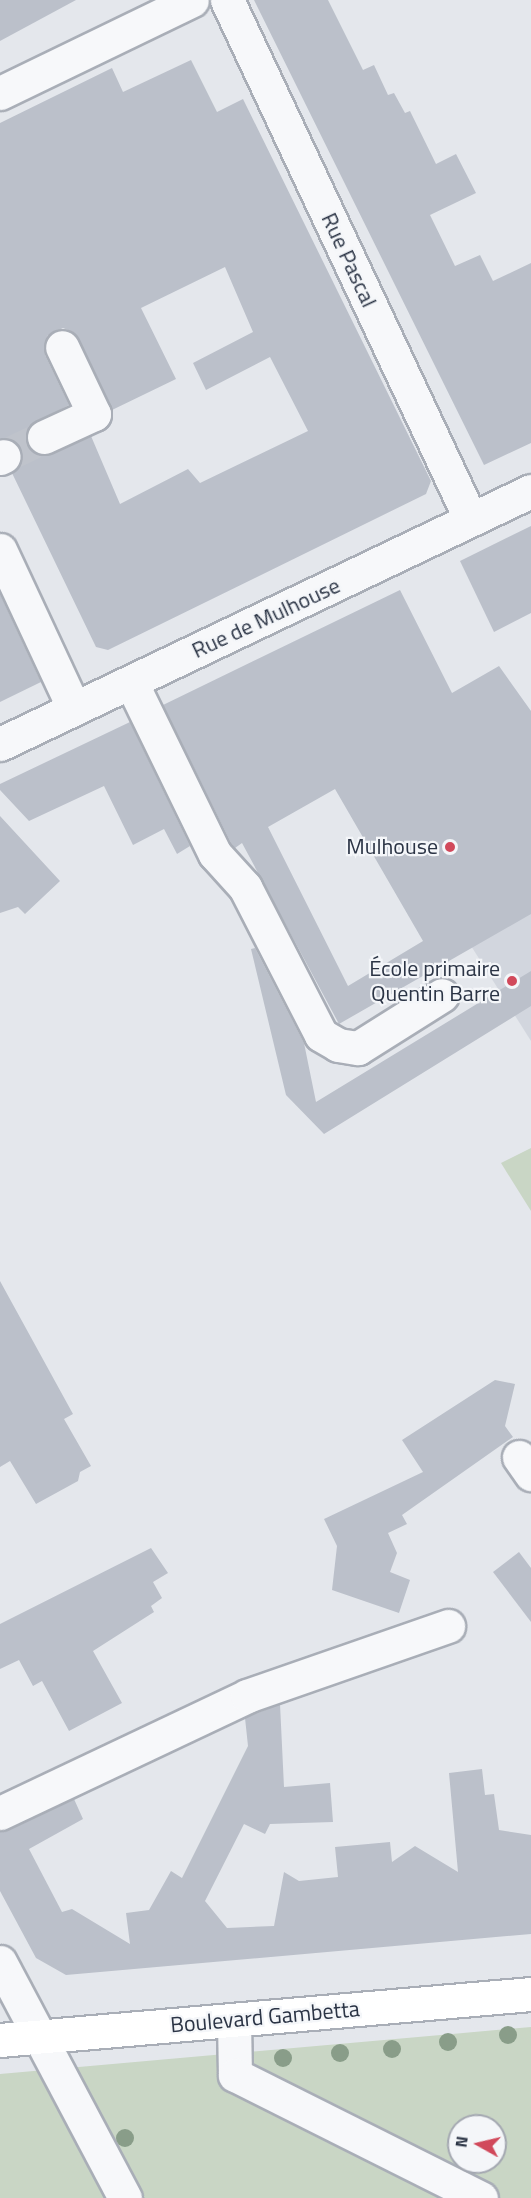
<!DOCTYPE html>
<meta charset="utf-8">
<style>
body{margin:0}
#map{position:relative;width:531px;height:2198px;overflow:hidden;background:#e4e7ec;font-family:"Titillium Web",sans-serif}
div>[style]{position:absolute}
.built>*{inset:0;background:#d2d6de}
.green>*{inset:0;background:#c9d6c5}
.building>*{inset:0;background:#bbc0ca}
.minor-tunnel>*{height:33px;margin-top:-16.5px;transform-origin:0;background:repeating-linear-gradient(90deg,#bfc3cb 0 33px,transparent 0 49px)}
.roads{filter:drop-shadow(2px 0 #a9aeb7) drop-shadow(-2px 0 #a9aeb7) drop-shadow(0 2px #a9aeb7) drop-shadow(0 -2px #a9aeb7)}
.minor>*{height:33px;margin:-16.5px;padding:0 16.5px;transform-origin:16.5px;border-radius:16.5px;background:#f7f8fa}
.major>*{height:33px;margin:-16.5px;padding:0 16.5px;transform-origin:16.5px;border-radius:16.5px;background:#fff}
.trees>*{width:18px;height:18px;margin:-9px;border-radius:50%;background:#899d89}
.dots>*{width:16px;height:16px;translate:-50% -50%;box-sizing:border-box;border:3px solid #f4f6f9;border-radius:50%}
span{translate:-50% -50%;white-space:nowrap;text-align:center;line-height:1.15;-webkit-text-stroke:4.5px #f4f6f9;paint-order:stroke}
.street-label{font-size:22px;color:#2b3445}
.poi-label{font-size:22px;color:#2b3445}
.right{translate:-100% -50%;text-align:right}
.north{position:absolute;left:447px;top:2114px;width:60px;height:60px;box-sizing:border-box;background:#f4f6f9;border:2px solid #a4a8b1;border-radius:50%;rotate:278deg;font-size:16px;font-weight:700;line-height:24px;text-align:center;color:#2b3445}
.north::after{content:'';display:block;margin:auto;width:21px;height:27px;background:#d1495b;clip-path:polygon(50% 0,100% 100%,50% 72%,0 100%)}
</style>
<div id="map">
<div class="built">
<i style="clip-path:polygon(531px 878px,531px 1041px,456px 922px)"></i>
</div>
<div class="green">
<i style="clip-path:polygon(531px 1148px,531px 1211px,501px 1163px)"></i>
<i style="clip-path:polygon(evenodd,531px 2027px,531px 2198px,0 2198px,0 2074px,531px 2027px,459px 2126px,495px 2126px,495px 2162px,459px 2162px,459px 2126px)"></i>
</div>
<div class="building">
<i style="clip-path:polygon(0 0,76px 0,0 41px)"></i>
<i style="clip-path:polygon(254px 0,328px 0,363px 70px,374px 65px,388px 95px,394px 93px,405px 113px,410px 111px,436px 164px,456px 154px,476px 193px,430px 215px,455px 266px,480px 255px,493px 281px,531px 263px,531px 443px,484px 465px)"></i>
<i style="clip-path:polygon(evenodd,191px 60px,217px 112px,243px 99px,431px 481px,426px 494px,108px 650px,96px 647px,12px 473px,23px 458px,20px 447px,0 438px,0 123px,112px 68px,123px 92px,191px 60px,225px 267px,253px 332px,193px 363px,206px 390px,270px 357px,308px 431px,200px 483px,188px 469px,120px 504px,91px 436px,51px 454px,33px 452px,25px 436px,29px 426px,69px 405px,45px 355px,47px 336px,63px 328px,73px 332px,112px 410px,176px 379px,141px 308px,225px 267px)"></i>
<i style="clip-path:polygon(531px 526px,531px 613px,494px 632px,460px 561px)"></i>
<i style="clip-path:polygon(evenodd,400px 590px,452px 693px,499px 666px,531px 711px,531px 914px,339px 1024px,242px 843px,235px 848px,231px 843px,163px 705px,400px 590px,335px 789px,423px 941px,348px 986px,268px 827px,335px 789px)"></i>
<i style="clip-path:polygon(0 594px,41px 682px,0 702px)"></i>
<i style="clip-path:polygon(130px 722px,190px 846px,177px 854px,164px 829px,133px 845px,104px 786px,29px 821px,0 790px,0 784px)"></i>
<i style="clip-path:polygon(0 816px,60px 881px,25px 914px,18px 907px,0 913px)"></i>
<i style="clip-path:polygon(255px 948px,304px 1043px,316px 1102px,531px 971px,531px 1006px,324px 1134px,286px 1095px,251px 949px)"></i>
<i style="clip-path:polygon(0 1281px,73px 1414px,64px 1419px,91px 1466px,80px 1472px,78px 1481px,36px 1504px,10px 1461px,0 1467px)"></i>
<i style="clip-path:polygon(495px 1380px,515px 1384px,505px 1426px,513px 1437px,402px 1515px,407px 1524px,388px 1533px,397px 1553px,390px 1572px,410px 1580px,399px 1613px,332px 1590px,337px 1546px,324px 1519px,423px 1472px,402px 1440px)"></i>
<i style="clip-path:polygon(151px 1548px,168px 1573px,153px 1582px,162px 1598px,151px 1606px,154px 1612px,93px 1651px,122px 1703px,69px 1731px,42px 1681px,33px 1686px,19px 1660px,0 1669px,0 1624px)"></i>
<i style="clip-path:polygon(519px 1552px,531px 1568px,531px 1622px,493px 1572px)"></i>
<i style="clip-path:polygon(280px 1704px,284px 1787px,330px 1783px,333px 1822px,270px 1824px,265px 1834px,244px 1824px,205px 1901px,227px 1928px,274px 1926px,284px 1872px,299px 1881px,338px 1877px,335px 1847px,390px 1842px,392px 1862px,415px 1846px,458px 1872px,449px 1773px,482px 1769px,485px 1795px,494px 1794px,499px 1830px,531px 1835px,531px 1934px,66px 1975px,36px 1958px,0 1891px,0 1831px,74px 1799px,83px 1819px,29px 1849px,62px 1912px,72px 1909px,130px 1944px,126px 1913px,149px 1910px,171px 1871px,182px 1878px,248px 1746px,245px 1718px)"></i>
</div>
<div class="minor-tunnel">
<i style="left:4px;top:456px;width:44px;rotate:-25.4deg"></i>
</div>
<div class="roads">
<div class="minor">
<i style="left:227px;top:0;width:574px;rotate:64.86deg"></i>
<i style="left:0;top:93px;width:213px;rotate:-25.8deg"></i>
<i style="left:44px;top:437px;width:55px;rotate:-24.7deg"></i>
<i style="left:94px;top:414px;width:74px;rotate:-115.5deg"></i>
<i style="left:0;top:458px;width:4px;rotate:-27deg"></i>
<i style="left:0;top:550px;width:175px;rotate:65deg"></i>
<i style="left:131px;top:682px;width:191px;rotate:64deg"></i>
<i style="left:215px;top:854px;width:45px;rotate:47.7deg"></i>
<i style="left:245px;top:887px;width:166px;rotate:62.8deg"></i>
<i style="left:321px;top:1035px;width:20px;rotate:30deg"></i>
<i style="left:338px;top:1045px;width:20px;rotate:9deg"></i>
<i style="left:358px;top:1048px;width:99px;rotate:-32.2deg"></i>
<i style="left:0;top:744px;width:588px;rotate:-25.48deg"></i>
<i style="left:519px;top:1457px;width:21px;rotate:55deg"></i>
<i style="left:0;top:1813px;width:273px;rotate:-25.3deg"></i>
<i style="left:247px;top:1696px;width:213px;rotate:-19.2deg"></i>
<i style="left:0;top:1962px;width:267px;rotate:62.1deg"></i>
<i style="left:234px;top:2020px;width:55px;rotate:89deg"></i>
<i style="left:235px;top:2075px;width:275px;rotate:26.6deg"></i>
</div>
<div class="major">
<i style="left:0;top:2040px;width:533px;rotate:-4.95deg"></i>
</div>
</div>
<div class="trees">
<i style="left:508px;top:2035px"></i>
<i style="left:448px;top:2042px"></i>
<i style="left:392px;top:2049px"></i>
<i style="left:340px;top:2053px"></i>
<i style="left:283px;top:2058px"></i>
<i style="left:125px;top:2138px"></i>
</div>
<div class="dots">
<i style="left:450px;top:847px;background:#d1495b"></i>
<i style="left:512px;top:981px;background:#d1495b"></i>
</div>
<div class="street-label">
<span style="left:349px;top:260px;rotate:65deg">Rue Pascal</span>
<span style="left:266px;top:618px;rotate:-25deg">Rue de Mulhouse</span>
<span style="left:265px;top:2017px;rotate:-5deg">Boulevard Gambetta</span>
</div>
<div class="poi-label">
<span class="right" style="left:438px;top:847px">Mulhouse</span>
<span class="right" style="left:500px;top:981px">École primaire<br>Quentin Barre</span>
</div>
<div class="north">N</div>
</div>
